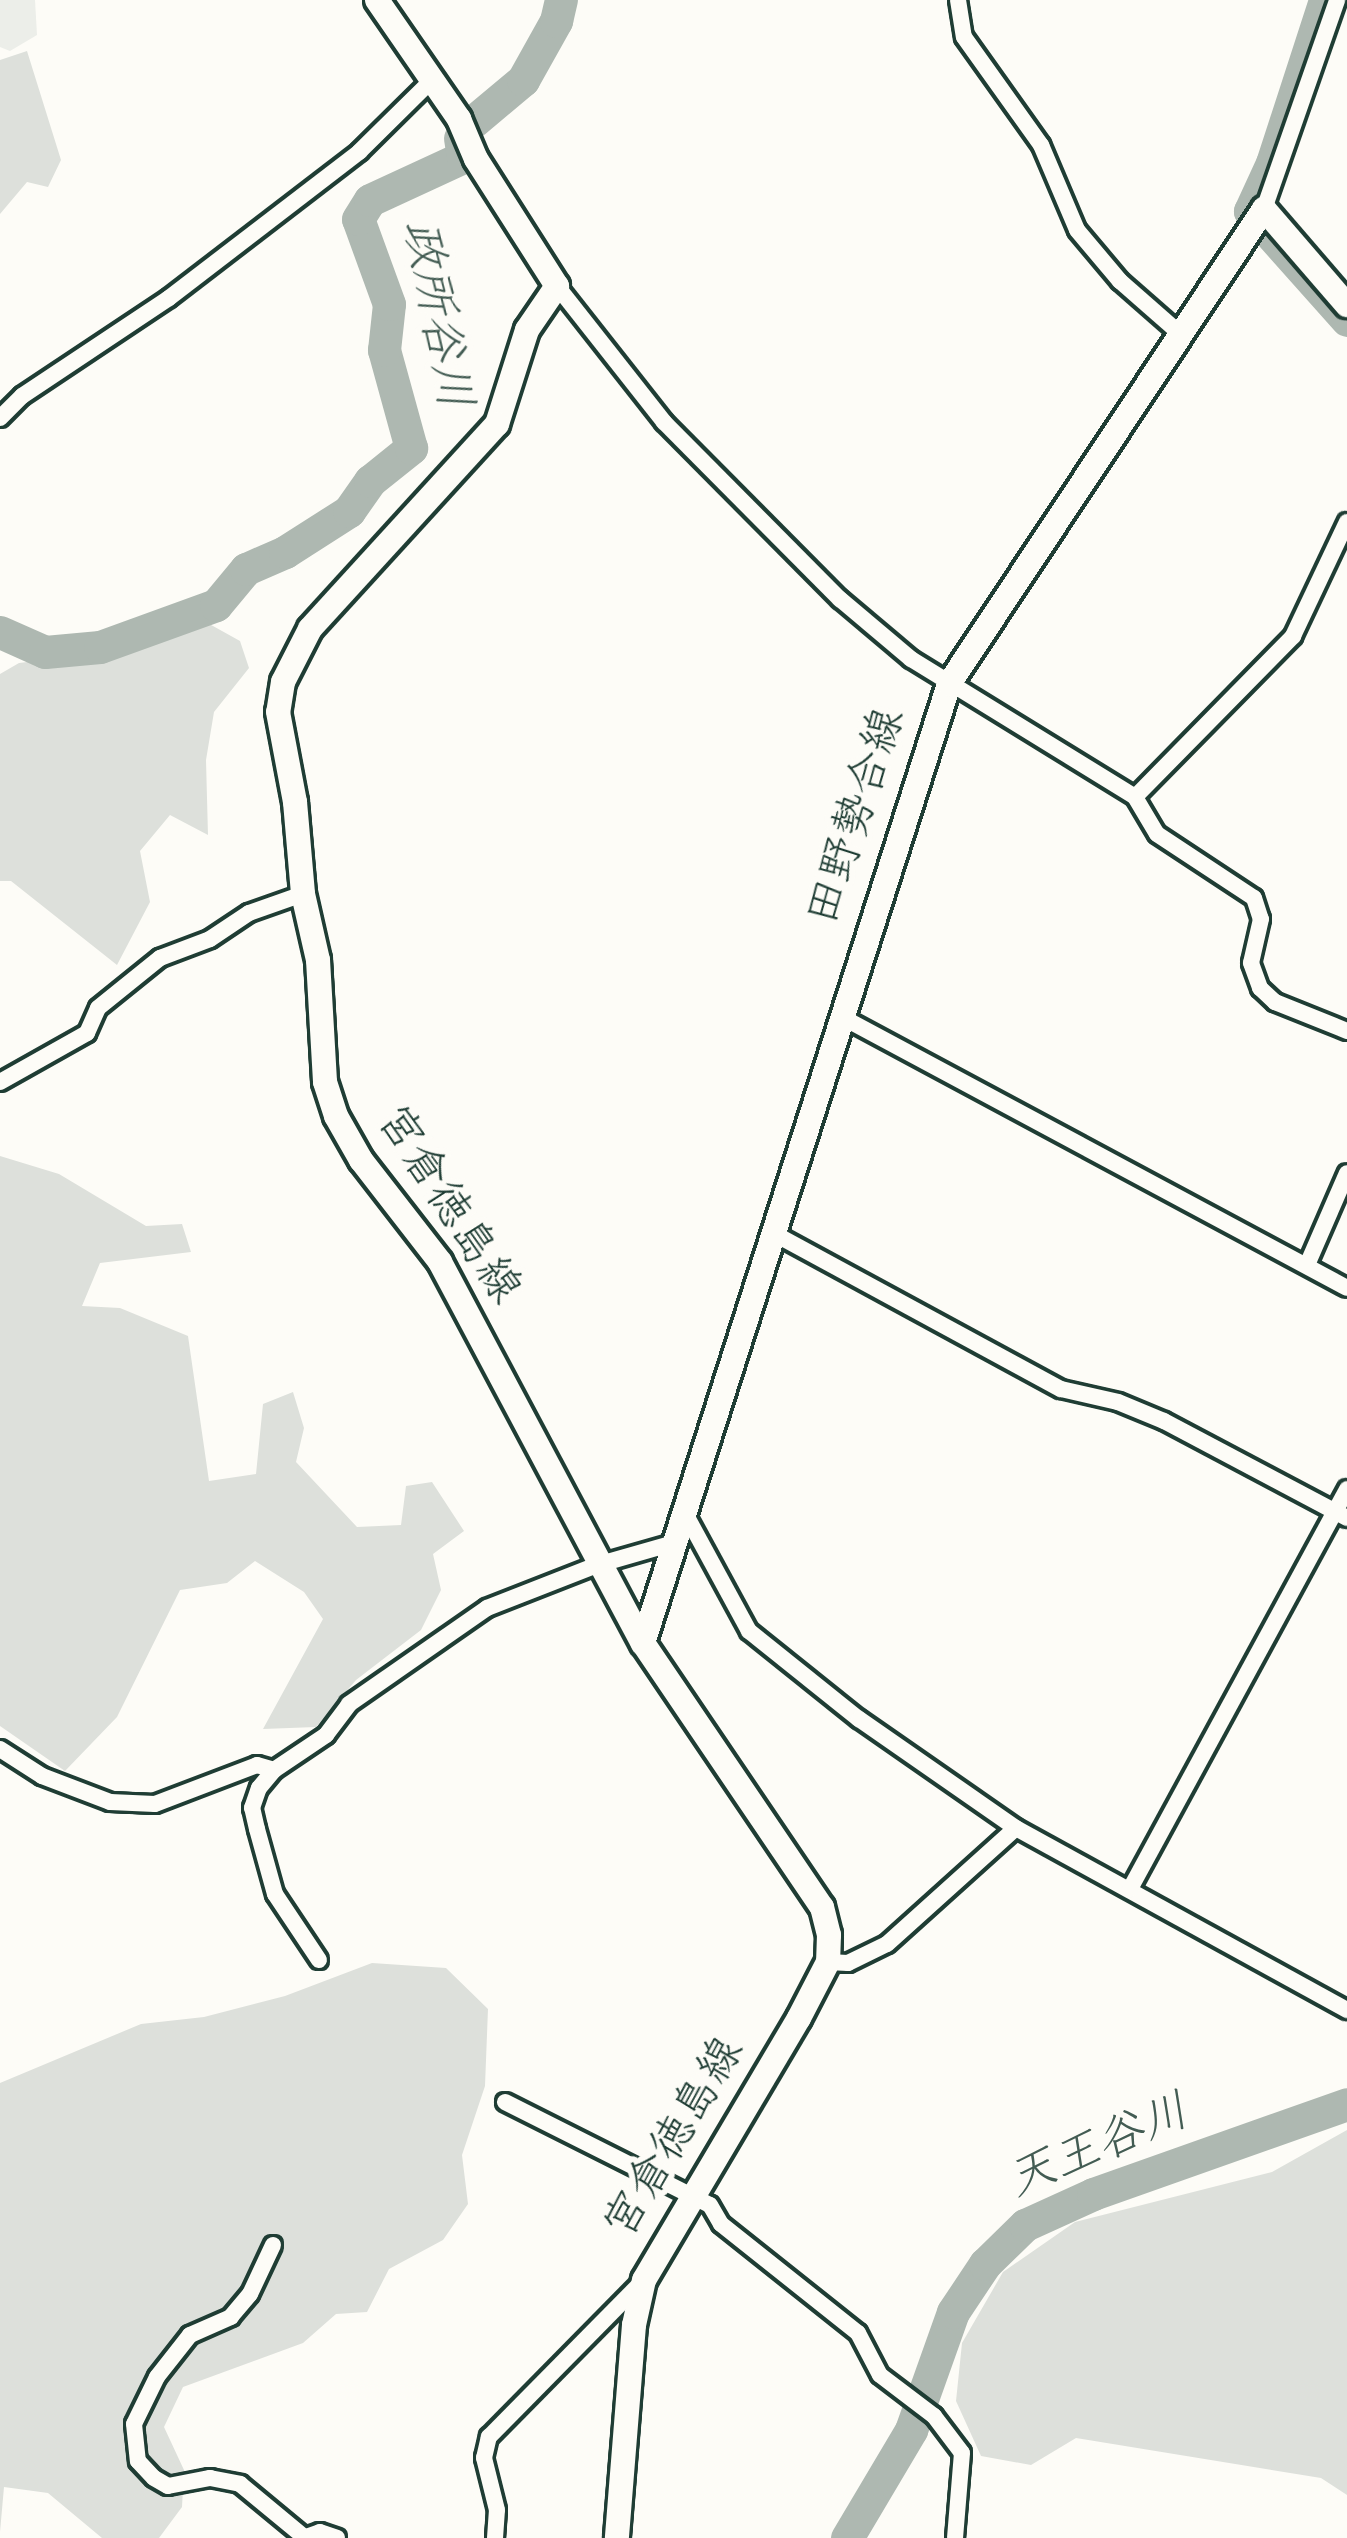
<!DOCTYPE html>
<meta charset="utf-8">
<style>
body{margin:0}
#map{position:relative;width:1347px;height:2538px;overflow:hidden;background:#fdfcf7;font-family:Dekko,"Klee One",sans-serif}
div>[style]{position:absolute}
.built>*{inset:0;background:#eceee9}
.green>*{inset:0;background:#dde0db}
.river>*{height:33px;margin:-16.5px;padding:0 16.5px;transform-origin:16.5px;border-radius:16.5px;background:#aeb8b1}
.roads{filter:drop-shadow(3px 0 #1f3d34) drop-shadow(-3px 0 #1f3d34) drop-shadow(0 3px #1f3d34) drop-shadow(0 -3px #1f3d34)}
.minor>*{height:16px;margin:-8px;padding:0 8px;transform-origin:8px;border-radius:8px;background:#fdfcf7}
.secondary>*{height:24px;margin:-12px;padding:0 12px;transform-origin:12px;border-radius:12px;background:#fdfcf7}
span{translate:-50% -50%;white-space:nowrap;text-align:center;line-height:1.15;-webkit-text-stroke:12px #fdfcf7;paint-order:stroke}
.street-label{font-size:45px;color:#1f3d34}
.water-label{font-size:48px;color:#435c53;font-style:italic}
</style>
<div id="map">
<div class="built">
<i style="clip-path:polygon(0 0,35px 0,37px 35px,10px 51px,0 47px)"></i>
</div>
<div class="green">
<i style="clip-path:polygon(27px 51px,61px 160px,48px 187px,27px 182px,0 214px,0 60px)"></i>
<i style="clip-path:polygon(195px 616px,240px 641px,249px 668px,214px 712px,206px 760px,208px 835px,170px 815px,140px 851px,150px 902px,117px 965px,11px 881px,0 881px,0 674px,19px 663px,102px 653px)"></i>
<i style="clip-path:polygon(0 1156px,59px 1174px,146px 1226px,182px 1224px,191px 1252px,100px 1263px,82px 1306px,120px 1308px,188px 1336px,209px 1481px,256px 1474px,263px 1404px,293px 1392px,304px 1428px,296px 1462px,357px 1527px,401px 1525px,406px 1486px,432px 1482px,464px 1531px,433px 1554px,441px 1590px,421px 1630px,356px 1680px,316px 1727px,263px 1729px,323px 1619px,304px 1592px,255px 1561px,227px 1583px,180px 1590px,117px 1717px,65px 1771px,0 1726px)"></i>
<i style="clip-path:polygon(372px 1963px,446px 1968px,488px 2009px,485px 2086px,462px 2155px,468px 2204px,443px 2240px,389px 2269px,367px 2312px,336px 2314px,303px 2343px,183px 2387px,164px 2427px,184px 2470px,182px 2507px,159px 2538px,102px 2538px,48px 2493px,4px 2487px,0 2532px,0 2083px,141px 2024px,204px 2017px,285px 1996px)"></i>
<i style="clip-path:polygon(1347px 2130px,1347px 2495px,1321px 2478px,1076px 2438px,1031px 2465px,981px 2456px,956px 2401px,962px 2343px,1003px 2272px,1075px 2222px,1272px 2172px)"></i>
</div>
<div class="river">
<i style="left:1325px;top:0;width:171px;rotate:108deg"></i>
<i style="left:1272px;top:163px;width:53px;rotate:114.6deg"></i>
<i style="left:1250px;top:211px;width:146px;rotate:48.3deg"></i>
<i style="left:474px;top:121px;width:64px;rotate:-39.9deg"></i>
<i style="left:523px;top:80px;width:68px;rotate:-60.8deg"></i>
<i style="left:556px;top:21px;width:22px;rotate:-77deg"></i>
<i style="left:0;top:632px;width:49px;rotate:24deg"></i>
<i style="left:45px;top:652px;width:55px;rotate:-5.2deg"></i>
<i style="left:100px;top:647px;width:123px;rotate:-19.9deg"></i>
<i style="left:216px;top:605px;width:47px;rotate:-50.2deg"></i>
<i style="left:246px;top:569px;width:43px;rotate:-23.6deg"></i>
<i style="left:285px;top:552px;width:76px;rotate:-32.6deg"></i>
<i style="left:349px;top:511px;width:37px;rotate:-55deg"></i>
<i style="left:370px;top:481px;width:53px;rotate:-38.8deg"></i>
<i style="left:411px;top:448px;width:102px;rotate:-105.4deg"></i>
<i style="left:384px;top:350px;width:46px;rotate:-83.8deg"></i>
<i style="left:389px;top:304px;width:90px;rotate:-110deg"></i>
<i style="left:358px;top:219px;width:22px;rotate:-58deg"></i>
<i style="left:370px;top:200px;width:102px;rotate:-24.8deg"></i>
<i style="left:463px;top:157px;width:19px;rotate:-99deg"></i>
<i style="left:847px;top:2538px;width:126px;rotate:-59.3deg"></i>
<i style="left:911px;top:2430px;width:125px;rotate:-70.4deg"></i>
<i style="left:953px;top:2312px;width:58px;rotate:-56.3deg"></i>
<i style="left:985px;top:2264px;width:56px;rotate:-44.3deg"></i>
<i style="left:1025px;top:2225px;width:75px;rotate:-24.5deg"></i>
<i style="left:1093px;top:2194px;width:269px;rotate:-19.5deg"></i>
</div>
<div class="roads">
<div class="minor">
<i style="left:958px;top:0;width:37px;rotate:81deg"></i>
<i style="left:964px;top:37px;width:133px;rotate:54.5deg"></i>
<i style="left:1041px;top:145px;width:92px;rotate:67deg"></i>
<i style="left:1077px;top:230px;width:67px;rotate:49.9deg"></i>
<i style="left:1120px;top:281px;width:77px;rotate:41.3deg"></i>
<i style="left:1264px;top:209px;width:221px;rotate:-70.7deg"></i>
<i style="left:557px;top:286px;width:173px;rotate:51.8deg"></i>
<i style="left:664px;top:422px;width:250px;rotate:45.2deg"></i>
<i style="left:840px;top:599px;width:93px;rotate:40.2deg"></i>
<i style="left:911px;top:659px;width:263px;rotate:31.6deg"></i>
<i style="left:1135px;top:797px;width:43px;rotate:59.3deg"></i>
<i style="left:1157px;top:834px;width:116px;rotate:33.4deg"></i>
<i style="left:1254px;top:898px;width:22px;rotate:72deg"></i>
<i style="left:1261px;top:919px;width:45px;rotate:102.8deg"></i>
<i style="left:1251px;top:963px;width:27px;rotate:70deg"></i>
<i style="left:1260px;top:988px;width:21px;rotate:43deg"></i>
<i style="left:1275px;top:1002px;width:78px;rotate:21.9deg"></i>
<i style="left:0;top:418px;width:31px;rotate:-45deg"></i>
<i style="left:22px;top:396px;width:177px;rotate:-33.7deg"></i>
<i style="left:169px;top:298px;width:240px;rotate:-37.5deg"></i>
<i style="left:359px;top:152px;width:103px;rotate:-44.6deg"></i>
<i style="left:1135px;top:797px;width:226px;rotate:-45.5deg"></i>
<i style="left:1293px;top:636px;width:126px;rotate:-64.7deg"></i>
<i style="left:840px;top:1016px;width:575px;rotate:28.21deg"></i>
<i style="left:0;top:1082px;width:100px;rotate:-29.4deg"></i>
<i style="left:87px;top:1033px;width:27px;rotate:-66deg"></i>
<i style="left:98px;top:1008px;width:80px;rotate:-38.9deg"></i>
<i style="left:160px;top:958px;width:53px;rotate:-20.8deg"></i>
<i style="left:210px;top:939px;width:47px;rotate:-33.7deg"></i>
<i style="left:249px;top:913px;width:57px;rotate:-19.4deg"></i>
<i style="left:775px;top:1234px;width:325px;rotate:28.5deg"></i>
<i style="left:1061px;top:1389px;width:58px;rotate:12.8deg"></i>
<i style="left:1118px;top:1402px;width:50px;rotate:22.4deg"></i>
<i style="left:1164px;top:1421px;width:207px;rotate:27.9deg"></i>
<i style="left:1307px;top:1265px;width:100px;rotate:-66.5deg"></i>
<i style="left:686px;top:1515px;width:132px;rotate:61.5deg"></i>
<i style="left:749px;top:1631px;width:141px;rotate:38.7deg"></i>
<i style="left:859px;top:1719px;width:191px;rotate:34.8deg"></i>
<i style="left:1016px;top:1828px;width:378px;rotate:28.8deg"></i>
<i style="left:0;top:1749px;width:50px;rotate:32.7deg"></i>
<i style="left:42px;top:1776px;width:73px;rotate:20.9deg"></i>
<i style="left:110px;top:1802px;width:45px;rotate:2.5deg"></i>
<i style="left:155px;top:1804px;width:109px;rotate:-20.9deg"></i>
<i style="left:257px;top:1765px;width:18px;rotate:16deg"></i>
<i style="left:1130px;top:1889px;width:455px;rotate:-61.5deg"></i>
<i style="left:319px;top:1960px;width:79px;rotate:-123.7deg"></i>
<i style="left:275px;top:1894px;width:67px;rotate:-105.5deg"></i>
<i style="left:257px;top:1829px;width:22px;rotate:-103deg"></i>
<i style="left:252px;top:1808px;width:21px;rotate:-71deg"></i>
<i style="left:259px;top:1788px;width:23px;rotate:-50deg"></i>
<i style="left:274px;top:1770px;width:63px;rotate:-33.9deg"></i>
<i style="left:326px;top:1735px;width:39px;rotate:-53deg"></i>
<i style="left:349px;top:1704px;width:168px;rotate:-34.8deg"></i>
<i style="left:487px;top:1608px;width:118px;rotate:-21.4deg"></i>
<i style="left:597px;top:1565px;width:83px;rotate:-16deg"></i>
<i style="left:828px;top:1962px;width:20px;rotate:3deg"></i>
<i style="left:848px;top:1963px;width:43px;rotate:-26deg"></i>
<i style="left:887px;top:1944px;width:173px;rotate:-42deg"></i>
<i style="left:505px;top:2102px;width:229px;rotate:26.7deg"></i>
<i style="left:710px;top:2205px;width:22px;rotate:60deg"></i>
<i style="left:721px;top:2224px;width:175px;rotate:38.5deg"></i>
<i style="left:858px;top:2333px;width:47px;rotate:62.4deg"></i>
<i style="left:880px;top:2375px;width:68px;rotate:37.2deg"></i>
<i style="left:934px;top:2416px;width:46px;rotate:52.9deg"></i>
<i style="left:962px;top:2453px;width:85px;rotate:94.7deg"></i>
<i style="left:273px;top:2245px;width:54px;rotate:115.1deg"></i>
<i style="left:250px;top:2294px;width:30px;rotate:130deg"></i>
<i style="left:231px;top:2317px;width:45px;rotate:156.3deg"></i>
<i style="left:190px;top:2335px;width:53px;rotate:128.2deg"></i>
<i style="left:157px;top:2377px;width:52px;rotate:116.1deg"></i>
<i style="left:134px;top:2424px;width:37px;rotate:84deg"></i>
<i style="left:138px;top:2461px;width:23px;rotate:47deg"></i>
<i style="left:154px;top:2478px;width:16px;rotate:30deg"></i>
<i style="left:168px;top:2486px;width:43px;rotate:-10.8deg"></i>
<i style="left:210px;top:2478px;width:31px;rotate:11deg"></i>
<i style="left:240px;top:2484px;width:83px;rotate:39.6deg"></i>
<i style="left:303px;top:2538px;width:18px;rotate:-19deg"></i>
<i style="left:320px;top:2532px;width:18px;rotate:19deg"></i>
<i style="left:495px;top:2538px;width:28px;rotate:-86deg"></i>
<i style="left:497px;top:2510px;width:54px;rotate:-104deg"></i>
<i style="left:484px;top:2458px;width:22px;rotate:-77deg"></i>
<i style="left:489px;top:2437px;width:221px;rotate:-45.4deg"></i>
</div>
<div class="secondary">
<i style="left:377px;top:0;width:145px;rotate:55.4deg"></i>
<i style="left:459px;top:119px;width:43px;rotate:67deg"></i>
<i style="left:476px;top:159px;width:151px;rotate:57.5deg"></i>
<i style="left:557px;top:286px;width:53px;rotate:124.3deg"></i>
<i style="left:527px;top:330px;width:99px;rotate:107.7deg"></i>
<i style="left:497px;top:424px;width:277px;rotate:132.4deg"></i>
<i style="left:310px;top:629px;width:59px;rotate:117deg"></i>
<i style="left:283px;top:682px;width:30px;rotate:99deg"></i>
<i style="left:278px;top:712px;width:92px;rotate:79.3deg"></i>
<i style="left:295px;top:802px;width:92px;rotate:85deg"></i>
<i style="left:303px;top:894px;width:68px;rotate:77.2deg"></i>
<i style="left:318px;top:960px;width:122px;rotate:86.7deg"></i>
<i style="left:325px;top:1082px;width:36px;rotate:72deg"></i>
<i style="left:336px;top:1116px;width:51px;rotate:60.4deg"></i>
<i style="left:361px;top:1160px;width:129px;rotate:52.2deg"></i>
<i style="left:440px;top:1262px;width:432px;rotate:62deg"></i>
<i style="left:643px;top:1643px;width:319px;rotate:55.9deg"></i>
<i style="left:822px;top:1907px;width:29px;rotate:76deg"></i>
<i style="left:829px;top:1935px;width:27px;rotate:92deg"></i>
<i style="left:828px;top:1962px;width:63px;rotate:117.4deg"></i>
<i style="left:799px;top:2018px;width:304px;rotate:120.6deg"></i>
<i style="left:644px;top:2280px;width:46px;rotate:102.5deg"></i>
<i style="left:634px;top:2325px;width:214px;rotate:94.6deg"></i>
<i style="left:643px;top:1643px;width:1007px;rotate:-72.3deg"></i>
<i style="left:949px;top:684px;width:570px;rotate:-56.45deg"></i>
<i style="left:1264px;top:209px;width:127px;rotate:49.2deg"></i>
</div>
</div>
<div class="street-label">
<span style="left:860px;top:818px;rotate:-72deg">田野勢合線</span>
<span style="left:445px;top:1207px;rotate:57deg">宮倉徳島線</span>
<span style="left:678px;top:2140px;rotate:-59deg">宮倉徳島線</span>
</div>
<div class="water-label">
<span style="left:433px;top:315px;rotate:79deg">政所谷川</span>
<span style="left:1100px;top:2150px;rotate:-23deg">天王谷川</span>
</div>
</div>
